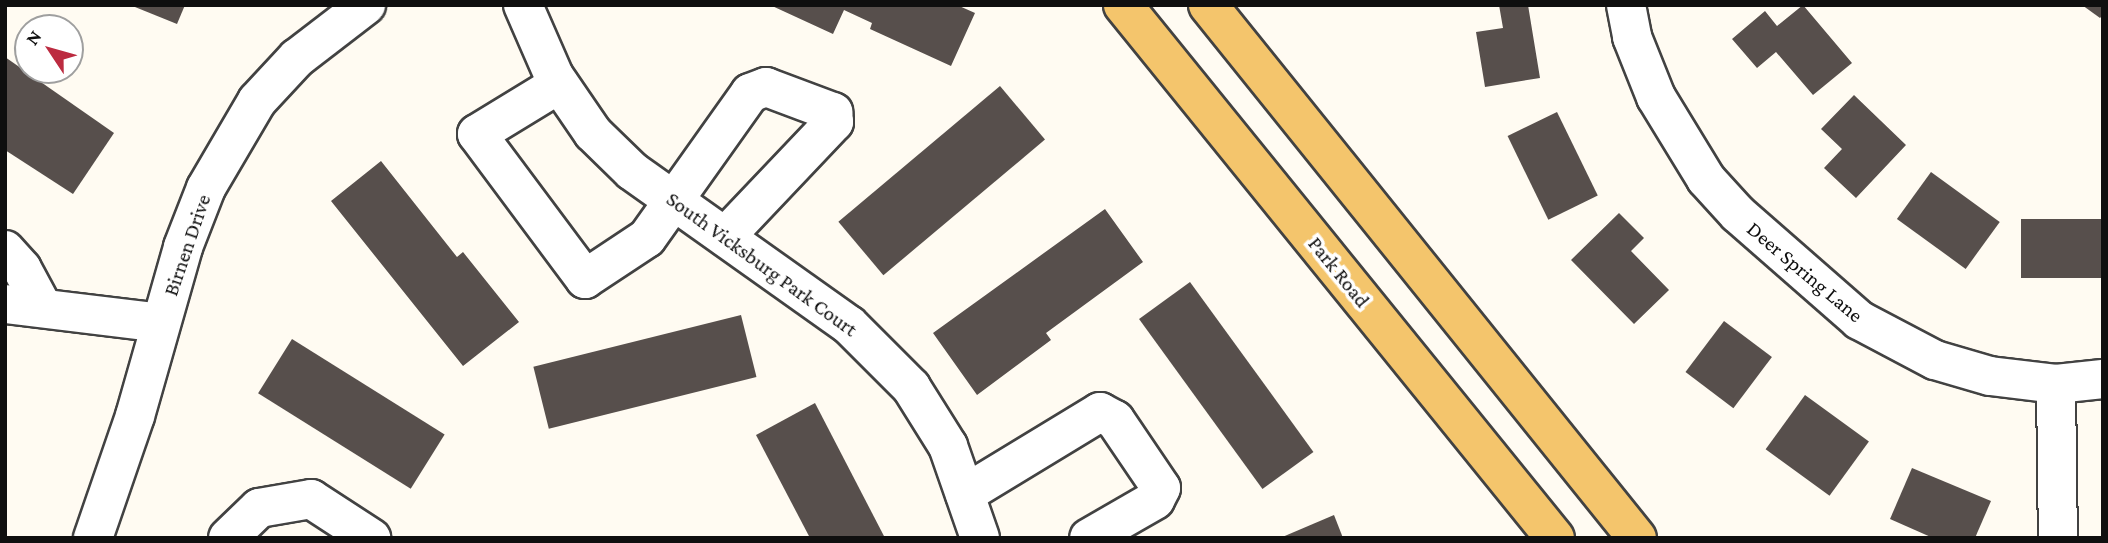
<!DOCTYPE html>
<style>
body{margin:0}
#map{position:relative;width:2108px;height:543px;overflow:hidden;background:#fffbf2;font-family:"Crimson Pro",serif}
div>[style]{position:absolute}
.building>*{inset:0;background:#574f4c;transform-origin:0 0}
.roads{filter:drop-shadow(2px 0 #424242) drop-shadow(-2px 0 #424242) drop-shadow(0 2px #424242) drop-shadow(0 -2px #424242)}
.minor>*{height:38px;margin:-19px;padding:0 19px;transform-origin:19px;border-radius:19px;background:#fff}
.major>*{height:38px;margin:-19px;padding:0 19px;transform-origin:19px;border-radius:19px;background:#f4c56c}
span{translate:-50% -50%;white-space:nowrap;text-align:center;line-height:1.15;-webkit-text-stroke:7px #fff;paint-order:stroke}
.street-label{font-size:21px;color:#0f0f0f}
.frame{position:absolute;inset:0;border:7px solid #0f0f0f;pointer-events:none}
.north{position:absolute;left:14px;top:14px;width:70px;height:70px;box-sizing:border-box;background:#fff;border:2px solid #9f9f9f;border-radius:50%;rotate:306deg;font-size:19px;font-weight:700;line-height:28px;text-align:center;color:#0f0f0f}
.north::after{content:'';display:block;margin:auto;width:24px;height:32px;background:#bc2b40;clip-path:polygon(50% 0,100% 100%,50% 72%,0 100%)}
</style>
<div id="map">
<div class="building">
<i style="clip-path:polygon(130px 5px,185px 5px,177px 24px)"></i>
<i style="clip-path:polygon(770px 5px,957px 5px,975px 13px,951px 66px,870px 29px,872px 23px,844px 10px,833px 34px)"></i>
<i style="clip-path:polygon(1499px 5px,1528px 5px,1540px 78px,1485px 87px,1476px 32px,1503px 28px)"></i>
<i style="clip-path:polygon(1803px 5px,1852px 63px,1813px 95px,1776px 52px,1757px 68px,1732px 39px,1765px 11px,1777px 26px)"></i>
<i style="clip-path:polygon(2082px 5px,2103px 5px,2103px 15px,2100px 18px)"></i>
<i style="clip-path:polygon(5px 57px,114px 133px,73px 194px,5px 150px)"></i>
<i style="left:1000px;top:86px;width:70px;height:211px;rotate:50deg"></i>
<i style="clip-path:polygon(1854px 95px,1906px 145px,1856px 198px,1824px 168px,1842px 149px,1821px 129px)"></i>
<i style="left:1557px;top:112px;width:93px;height:55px;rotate:64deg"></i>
<i style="clip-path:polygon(381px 161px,457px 257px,463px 252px,519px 322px,463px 366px,331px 201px)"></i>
<i style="left:1931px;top:172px;width:85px;height:58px;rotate:36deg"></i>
<i style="clip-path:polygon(1105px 209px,1143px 262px,1046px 333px,1051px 340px,977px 395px,933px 333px)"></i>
<i style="clip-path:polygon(1619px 213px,1644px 238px,1631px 251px,1669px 290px,1634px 324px,1571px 260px)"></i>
<i style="left:2103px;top:219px;width:59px;height:82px;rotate:90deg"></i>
<i style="left:1190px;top:282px;width:210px;height:63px;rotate:54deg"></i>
<i style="left:741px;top:315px;width:64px;height:214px;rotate:76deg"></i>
<i style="left:1724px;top:321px;width:60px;height:64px;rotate:37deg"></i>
<i style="left:292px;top:339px;width:180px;height:64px;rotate:32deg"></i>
<i style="left:1805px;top:395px;width:79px;height:67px;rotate:36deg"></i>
<i style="clip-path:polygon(815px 403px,885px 538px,810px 538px,756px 435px)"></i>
<i style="clip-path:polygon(1912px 468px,1991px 501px,1975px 538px,1933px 538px,1890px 519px)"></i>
<i style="clip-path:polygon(1334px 515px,1343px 538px,1280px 538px)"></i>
</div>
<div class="roads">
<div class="minor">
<i style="left:523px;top:5px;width:77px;rotate:66.4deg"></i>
<i style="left:554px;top:76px;width:69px;rotate:55.6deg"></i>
<i style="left:593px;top:133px;width:54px;rotate:44.3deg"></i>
<i style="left:632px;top:171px;width:266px;rotate:35.4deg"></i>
<i style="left:849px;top:325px;width:88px;rotate:45deg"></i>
<i style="left:911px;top:387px;width:70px;rotate:57.9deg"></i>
<i style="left:948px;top:446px;width:97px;rotate:70.8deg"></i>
<i style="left:1626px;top:5px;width:33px;rotate:79deg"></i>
<i style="left:1632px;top:37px;width:65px;rotate:68.2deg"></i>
<i style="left:1656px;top:97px;width:96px;rotate:58.6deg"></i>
<i style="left:1706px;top:179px;width:47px;rotate:47.6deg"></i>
<i style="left:1738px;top:214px;width:161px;rotate:41.2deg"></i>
<i style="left:1859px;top:320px;width:86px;rotate:27.8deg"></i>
<i style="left:1935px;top:360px;width:57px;rotate:16.2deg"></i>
<i style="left:1990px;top:376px;width:66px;rotate:6.9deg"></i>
<i style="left:2056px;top:384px;width:47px;rotate:-6.1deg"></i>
<i style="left:559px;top:84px;width:96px;rotate:148.6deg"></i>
<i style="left:477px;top:134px;width:181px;rotate:53.3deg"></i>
<i style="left:585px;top:279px;width:74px;rotate:-33.5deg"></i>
<i style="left:647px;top:238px;width:178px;rotate:-54.6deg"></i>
<i style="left:750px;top:93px;width:17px;rotate:-21deg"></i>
<i style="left:766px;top:87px;width:72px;rotate:20.5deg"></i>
<i style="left:833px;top:112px;width:10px;rotate:84deg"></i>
<i style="left:834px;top:122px;width:158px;rotate:133.5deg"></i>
<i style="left:5px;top:250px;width:25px;rotate:48deg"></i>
<i style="left:22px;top:269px;width:44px;rotate:61.7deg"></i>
<i style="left:5px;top:304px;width:157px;rotate:6.9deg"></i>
<i style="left:2056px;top:384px;width:154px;rotate:89.3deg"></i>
<i style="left:965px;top:494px;width:158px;rotate:-31.3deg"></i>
<i style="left:1100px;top:412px;width:17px;rotate:28deg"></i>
<i style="left:1115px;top:420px;width:82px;rotate:55.9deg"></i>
<i style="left:1161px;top:488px;width:13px;rotate:117deg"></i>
<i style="left:1155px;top:500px;width:76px;rotate:150.1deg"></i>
<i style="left:93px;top:538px;width:129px;rotate:-71deg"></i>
<i style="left:135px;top:416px;width:176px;rotate:-74.1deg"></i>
<i style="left:183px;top:247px;width:63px;rotate:-68.7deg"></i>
<i style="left:206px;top:188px;width:101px;rotate:-59.6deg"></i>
<i style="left:257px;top:101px;width:59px;rotate:-47.1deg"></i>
<i style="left:297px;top:58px;width:87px;rotate:-37.5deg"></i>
<i style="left:228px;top:538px;width:43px;rotate:-44.1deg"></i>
<i style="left:259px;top:508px;width:53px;rotate:-9.8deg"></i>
<i style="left:311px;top:499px;width:72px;rotate:33deg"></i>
</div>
<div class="major">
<i style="left:1123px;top:5px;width:686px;rotate:50.98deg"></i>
<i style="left:1208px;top:5px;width:684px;rotate:51.17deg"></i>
</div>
</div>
<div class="street-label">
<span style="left:187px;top:245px;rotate:-71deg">Birnen Drive</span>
<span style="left:762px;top:264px;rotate:36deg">South Vicksburg Park Court</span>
<span style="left:1339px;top:272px;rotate:51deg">Park Road</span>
<span style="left:1805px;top:272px;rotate:40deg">Deer Spring Lane</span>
</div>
<div class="frame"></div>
<div class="north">N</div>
</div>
